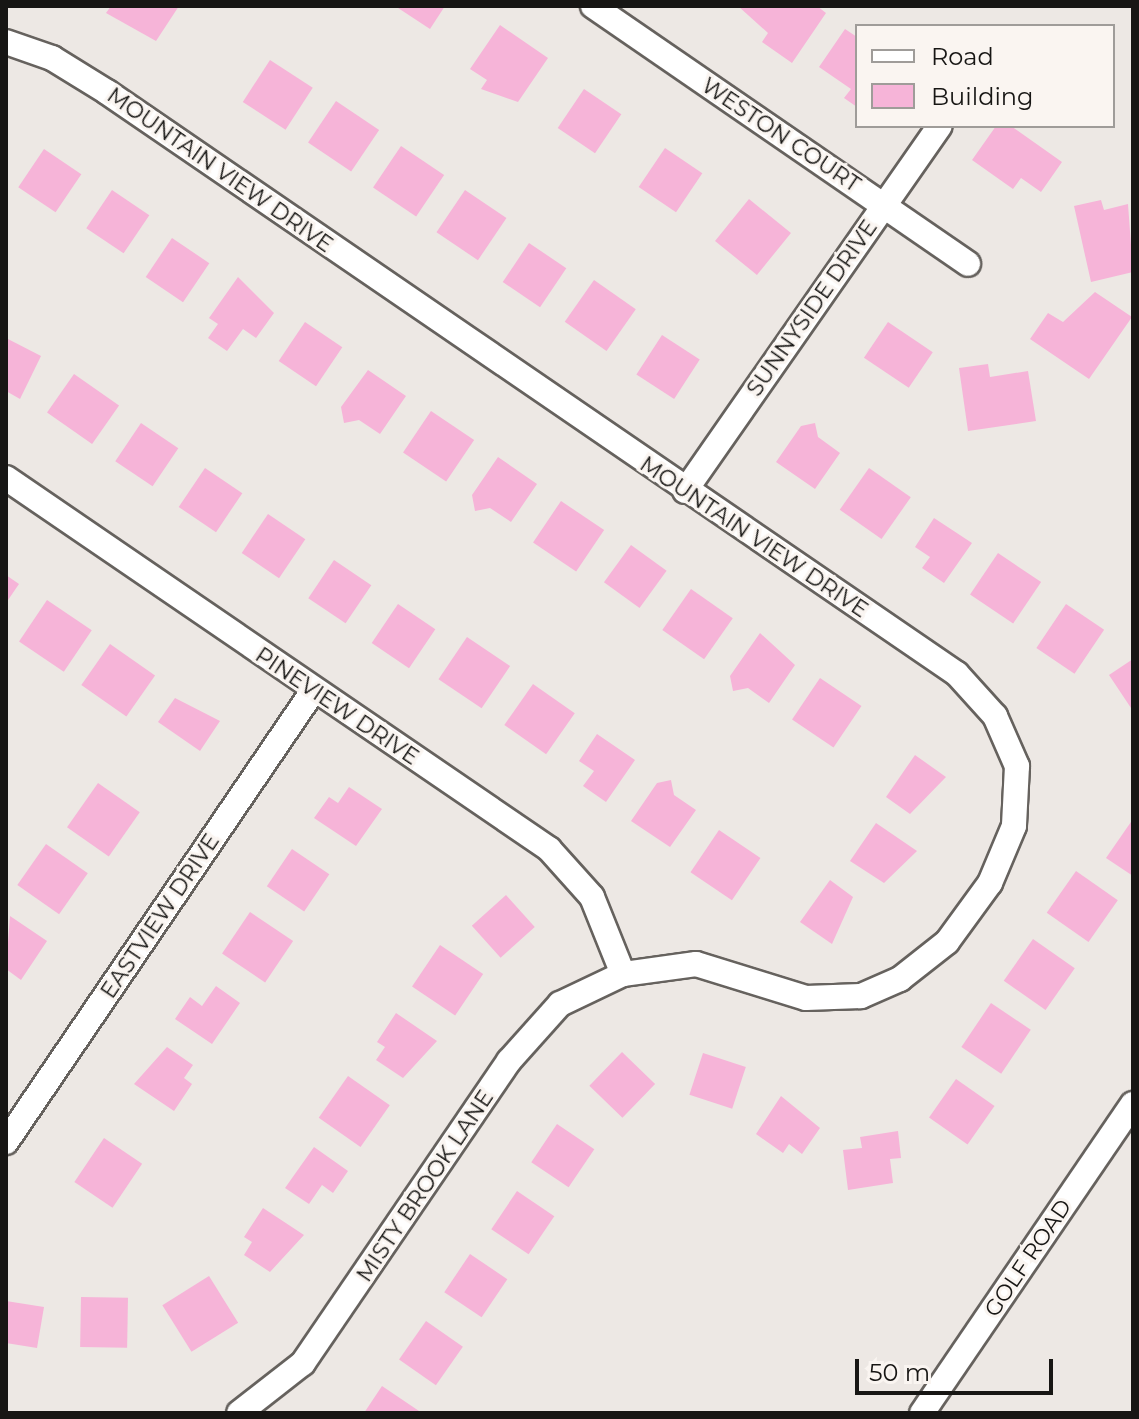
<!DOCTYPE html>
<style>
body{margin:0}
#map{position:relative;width:1139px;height:1419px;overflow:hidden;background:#ede8e4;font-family:Montserrat,sans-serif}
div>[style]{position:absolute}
.building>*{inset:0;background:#f6b4d8;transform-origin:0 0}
.roads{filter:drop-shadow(2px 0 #66625e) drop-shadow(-2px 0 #66625e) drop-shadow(0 2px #66625e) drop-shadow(0 -2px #66625e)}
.street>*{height:24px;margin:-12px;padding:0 12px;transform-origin:12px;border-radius:12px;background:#fff}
span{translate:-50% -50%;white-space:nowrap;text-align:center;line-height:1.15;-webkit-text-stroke:6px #faf5f1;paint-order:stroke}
.street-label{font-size:22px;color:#171614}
.frame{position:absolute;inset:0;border:8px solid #171614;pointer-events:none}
.legend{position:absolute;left:855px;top:24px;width:260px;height:104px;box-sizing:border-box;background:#faf5f1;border:2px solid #9f9c99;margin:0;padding:10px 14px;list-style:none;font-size:24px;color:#171614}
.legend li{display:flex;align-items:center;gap:16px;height:40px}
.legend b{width:40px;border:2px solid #9f9c99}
.scale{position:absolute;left:855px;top:1359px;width:198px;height:36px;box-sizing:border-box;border:4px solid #171614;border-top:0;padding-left:10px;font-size:24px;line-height:28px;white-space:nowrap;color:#171614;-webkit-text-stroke:6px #faf5f1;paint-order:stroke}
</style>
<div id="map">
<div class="building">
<i style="clip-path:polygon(111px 6px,179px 6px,156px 41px,106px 13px)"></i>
<i style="clip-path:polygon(395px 6px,445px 6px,430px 29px)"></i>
<i style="clip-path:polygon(738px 6px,817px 6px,826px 13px,792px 63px,762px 42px,768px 33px)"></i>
<i style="clip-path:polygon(500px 25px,548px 58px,518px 102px,481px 89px,487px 80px,470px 69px)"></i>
<i style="clip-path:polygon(845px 29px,857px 37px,857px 107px,844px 98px,851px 89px,819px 67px)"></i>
<i style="left:270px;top:60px;width:51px;height:50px;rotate:33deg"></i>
<i style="left:584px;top:89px;width:45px;height:47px;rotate:34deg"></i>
<i style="left:336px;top:101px;width:52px;height:50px;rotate:34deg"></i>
<i style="clip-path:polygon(996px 126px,1011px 126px,1062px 162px,1041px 192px,1021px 178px,1013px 189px,972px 160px)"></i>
<i style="left:401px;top:146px;width:52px;height:50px;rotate:34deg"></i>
<i style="left:665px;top:148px;width:45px;height:47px;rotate:34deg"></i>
<i style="left:44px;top:149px;width:45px;height:46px;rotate:34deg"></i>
<i style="left:112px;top:190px;width:45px;height:46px;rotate:34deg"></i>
<i style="left:465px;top:190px;width:50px;height:51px;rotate:34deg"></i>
<i style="left:749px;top:199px;width:54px;height:54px;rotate:39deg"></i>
<i style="clip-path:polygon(1101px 200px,1104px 210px,1128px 204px,1133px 272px,1091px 282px,1074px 206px)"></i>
<i style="left:172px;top:238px;width:45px;height:47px;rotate:34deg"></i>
<i style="left:529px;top:243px;width:45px;height:47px;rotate:34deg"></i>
<i style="clip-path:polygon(238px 277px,274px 313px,256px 338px,243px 329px,227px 351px,208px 338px,218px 324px,209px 318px)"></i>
<i style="left:594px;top:280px;width:51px;height:51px;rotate:35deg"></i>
<i style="clip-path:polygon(1095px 292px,1132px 317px,1089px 379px,1030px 339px,1048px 313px,1063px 322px)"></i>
<i style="left:305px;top:322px;width:45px;height:47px;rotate:34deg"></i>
<i style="left:888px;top:322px;width:54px;height:43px;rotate:34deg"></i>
<i style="left:662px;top:335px;width:45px;height:47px;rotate:33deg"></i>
<i style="clip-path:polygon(6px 338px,41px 356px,20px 399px,6px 391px)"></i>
<i style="clip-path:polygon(988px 364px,990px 377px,1028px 371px,1036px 421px,968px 431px,959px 368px)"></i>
<i style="clip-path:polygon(368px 370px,406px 396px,380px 434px,359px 420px,344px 423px,341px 407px)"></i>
<i style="left:74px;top:374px;width:55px;height:47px;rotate:35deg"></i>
<i style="left:431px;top:411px;width:52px;height:50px;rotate:34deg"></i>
<i style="left:141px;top:423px;width:45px;height:46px;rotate:34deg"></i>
<i style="clip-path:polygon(815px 423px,818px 437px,840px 453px,815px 489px,776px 462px,801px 426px)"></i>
<i style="clip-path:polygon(498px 457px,537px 484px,511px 522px,490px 508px,475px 511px,472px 495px)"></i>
<i style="left:205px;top:468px;width:45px;height:47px;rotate:34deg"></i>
<i style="left:869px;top:468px;width:51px;height:51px;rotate:35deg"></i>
<i style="left:561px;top:501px;width:52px;height:50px;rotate:34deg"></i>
<i style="left:268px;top:514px;width:45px;height:47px;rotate:34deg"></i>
<i style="clip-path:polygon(934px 518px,972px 543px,944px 583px,922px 568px,930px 557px,915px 547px)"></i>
<i style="left:631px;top:545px;width:44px;height:46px;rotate:36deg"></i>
<i style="left:998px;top:553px;width:52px;height:50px;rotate:34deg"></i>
<i style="left:334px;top:560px;width:45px;height:46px;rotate:34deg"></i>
<i style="clip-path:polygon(6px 575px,19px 584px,6px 603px)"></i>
<i style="left:691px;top:589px;width:51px;height:50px;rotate:35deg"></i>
<i style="left:47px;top:600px;width:54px;height:50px;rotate:34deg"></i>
<i style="left:398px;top:604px;width:45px;height:47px;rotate:34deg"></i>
<i style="left:1066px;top:604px;width:46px;height:53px;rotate:34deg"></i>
<i style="clip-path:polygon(760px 633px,795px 665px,769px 703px,748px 688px,733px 691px,730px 676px)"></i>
<i style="left:467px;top:637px;width:52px;height:51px;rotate:34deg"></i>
<i style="left:110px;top:644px;width:55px;height:50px;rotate:35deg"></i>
<i style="clip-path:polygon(1133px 659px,1133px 711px,1109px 675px)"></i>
<i style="left:820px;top:678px;width:50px;height:50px;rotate:34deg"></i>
<i style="left:533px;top:684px;width:51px;height:50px;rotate:35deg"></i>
<i style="clip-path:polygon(175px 698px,220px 721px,200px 751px,158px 722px)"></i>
<i style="clip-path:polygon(597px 734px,635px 760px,606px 802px,583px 786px,594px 771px,579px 761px)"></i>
<i style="clip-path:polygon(915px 755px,946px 777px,910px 814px,886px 797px)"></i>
<i style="clip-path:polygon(671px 780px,674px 795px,696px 810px,670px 847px,631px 821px,657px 783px)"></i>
<i style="left:98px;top:783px;width:51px;height:54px;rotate:35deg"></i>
<i style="clip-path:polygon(349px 787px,382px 809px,356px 846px,314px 818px,329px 797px,338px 803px)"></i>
<i style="clip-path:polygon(1133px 819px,1133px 876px,1106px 858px)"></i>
<i style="clip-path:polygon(876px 823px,917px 851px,884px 883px,850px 861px)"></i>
<i style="left:719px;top:830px;width:50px;height:51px;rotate:34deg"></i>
<i style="left:46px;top:844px;width:51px;height:50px;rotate:35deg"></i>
<i style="left:292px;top:849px;width:45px;height:45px;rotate:34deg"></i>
<i style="left:1076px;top:871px;width:51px;height:51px;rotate:35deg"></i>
<i style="clip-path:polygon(830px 880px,853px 897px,832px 944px,800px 922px)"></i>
<i style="left:506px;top:895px;width:43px;height:46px;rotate:48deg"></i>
<i style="left:250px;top:912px;width:52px;height:50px;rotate:34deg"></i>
<i style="clip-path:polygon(10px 916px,47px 941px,21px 980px,6px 969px)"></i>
<i style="left:1033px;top:939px;width:51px;height:51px;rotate:35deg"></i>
<i style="left:440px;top:945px;width:52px;height:50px;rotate:34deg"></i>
<i style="clip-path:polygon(216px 986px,240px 1003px,212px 1044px,175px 1019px,190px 997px,202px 1006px)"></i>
<i style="left:991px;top:1003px;width:48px;height:53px;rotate:34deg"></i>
<i style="clip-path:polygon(396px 1013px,437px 1041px,403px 1078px,376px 1060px,385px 1047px,377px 1042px)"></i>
<i style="clip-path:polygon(167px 1047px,193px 1065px,184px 1078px,192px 1084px,174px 1111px,134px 1084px)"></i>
<i style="left:622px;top:1052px;width:46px;height:47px;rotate:44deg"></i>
<i style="left:703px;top:1053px;width:45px;height:44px;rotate:18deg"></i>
<i style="left:348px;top:1076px;width:51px;height:51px;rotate:35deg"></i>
<i style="left:956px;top:1079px;width:47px;height:47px;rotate:35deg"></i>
<i style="clip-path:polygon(781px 1096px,820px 1128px,802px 1154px,789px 1144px,783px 1153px,756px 1134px)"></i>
<i style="left:557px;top:1124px;width:45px;height:46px;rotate:34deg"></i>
<i style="clip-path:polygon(898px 1131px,901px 1158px,890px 1159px,893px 1183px,848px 1190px,843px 1150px,862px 1148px,860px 1137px)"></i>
<i style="left:104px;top:1138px;width:46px;height:53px;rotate:34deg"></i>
<i style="clip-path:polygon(314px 1147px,348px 1171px,333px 1193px,322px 1185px,309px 1204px,285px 1188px)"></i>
<i style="left:517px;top:1191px;width:45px;height:46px;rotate:34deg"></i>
<i style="clip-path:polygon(263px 1208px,304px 1235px,270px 1272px,244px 1255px,252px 1242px,244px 1237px)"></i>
<i style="left:470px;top:1254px;width:45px;height:46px;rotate:34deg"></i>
<i style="left:209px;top:1276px;width:55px;height:55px;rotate:58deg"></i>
<i style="left:81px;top:1297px;width:47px;height:50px;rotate:1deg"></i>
<i style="clip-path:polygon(6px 1301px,44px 1307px,37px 1348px,6px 1343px)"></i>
<i style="left:426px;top:1321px;width:45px;height:47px;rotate:35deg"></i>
<i style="clip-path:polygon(382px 1386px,419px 1411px,418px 1413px,364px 1413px)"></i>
</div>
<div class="roads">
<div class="street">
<i style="left:593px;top:6px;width:455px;rotate:34.5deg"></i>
<i style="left:6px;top:42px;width:49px;rotate:19.2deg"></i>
<i style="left:52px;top:58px;width:65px;rotate:31.7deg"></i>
<i style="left:107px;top:92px;width:1030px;rotate:34.4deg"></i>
<i style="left:957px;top:674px;width:57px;rotate:47.9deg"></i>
<i style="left:995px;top:716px;width:55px;rotate:66.3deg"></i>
<i style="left:1017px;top:766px;width:60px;rotate:92.9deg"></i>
<i style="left:1014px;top:826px;width:62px;rotate:112.8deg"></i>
<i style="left:990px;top:883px;width:73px;rotate:126.1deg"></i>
<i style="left:947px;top:942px;width:60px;rotate:141.8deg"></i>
<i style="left:900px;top:979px;width:43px;rotate:156.4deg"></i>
<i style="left:861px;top:996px;width:55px;rotate:177.9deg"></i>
<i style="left:806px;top:998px;width:115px;rotate:-162.8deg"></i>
<i style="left:696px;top:964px;width:74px;rotate:172.2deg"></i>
<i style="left:623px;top:974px;width:70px;rotate:154.5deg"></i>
<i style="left:560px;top:1004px;width:76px;rotate:131.8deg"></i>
<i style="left:509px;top:1061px;width:366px;rotate:124.3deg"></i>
<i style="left:303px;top:1363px;width:81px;rotate:142deg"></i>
<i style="left:6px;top:478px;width:658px;rotate:34.34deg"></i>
<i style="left:549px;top:849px;width:64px;rotate:48.1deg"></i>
<i style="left:592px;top:897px;width:83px;rotate:68.1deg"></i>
<i style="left:685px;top:491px;width:445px;rotate:-55.1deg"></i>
<i style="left:6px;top:1142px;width:546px;rotate:-55.76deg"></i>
<i style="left:922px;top:1413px;width:374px;rotate:-55.7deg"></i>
</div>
</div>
<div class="street-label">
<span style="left:781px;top:135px;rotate:34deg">WESTON COURT</span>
<span style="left:220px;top:170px;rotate:35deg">MOUNTAIN VIEW DRIVE</span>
<span style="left:812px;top:308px;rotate:-55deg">SUNNYSIDE DRIVE</span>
<span style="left:754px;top:537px;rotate:34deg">MOUNTAIN VIEW DRIVE</span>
<span style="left:337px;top:706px;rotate:34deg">PINEVIEW DRIVE</span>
<span style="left:160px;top:916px;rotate:-56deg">EASTVIEW DRIVE</span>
<span style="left:425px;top:1186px;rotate:-56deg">MISTY BROOK LANE</span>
<span style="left:1028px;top:1258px;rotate:-56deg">GOLF ROAD</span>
</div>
<div class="frame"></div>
<ul class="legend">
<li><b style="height:10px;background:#fff"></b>Road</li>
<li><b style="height:22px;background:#f6b4d8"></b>Building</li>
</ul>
<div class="scale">50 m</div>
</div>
